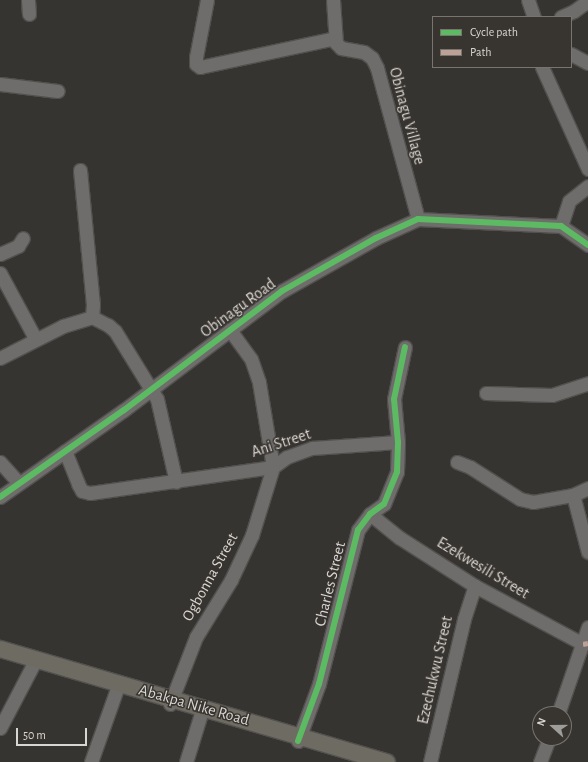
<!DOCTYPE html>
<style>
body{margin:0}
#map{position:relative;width:588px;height:762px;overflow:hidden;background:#363431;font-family:"Alegreya Sans",sans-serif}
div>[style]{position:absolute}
.roads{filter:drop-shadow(1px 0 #52504e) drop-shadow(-1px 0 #52504e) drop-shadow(0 1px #52504e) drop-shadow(0 -1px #52504e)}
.minor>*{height:13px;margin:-6.5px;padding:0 6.5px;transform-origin:6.5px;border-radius:6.5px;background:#6f6d6b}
.major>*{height:16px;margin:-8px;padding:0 8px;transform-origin:8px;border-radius:8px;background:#6e6b62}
.quiet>*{height:5px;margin-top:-2.5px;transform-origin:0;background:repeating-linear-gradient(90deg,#bda197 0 10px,transparent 0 15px)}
.cycleway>*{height:6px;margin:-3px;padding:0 3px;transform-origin:3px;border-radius:3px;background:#5cba63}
span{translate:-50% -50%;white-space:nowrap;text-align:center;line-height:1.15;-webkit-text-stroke:3px #38342f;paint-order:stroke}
.street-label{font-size:16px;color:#d8d6d3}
.legend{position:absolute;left:432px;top:16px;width:140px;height:52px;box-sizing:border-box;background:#38342f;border:1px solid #787571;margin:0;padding:5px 7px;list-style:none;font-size:12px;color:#d8d6d3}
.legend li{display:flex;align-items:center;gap:8px;height:20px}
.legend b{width:20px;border:1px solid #787571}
.north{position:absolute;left:532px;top:706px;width:40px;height:40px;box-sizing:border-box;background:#38342f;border:1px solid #787571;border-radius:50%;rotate:291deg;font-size:11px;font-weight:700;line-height:16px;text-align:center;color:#d8d6d3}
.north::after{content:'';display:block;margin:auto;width:14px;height:18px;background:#9f9d9a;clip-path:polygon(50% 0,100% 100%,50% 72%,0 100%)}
.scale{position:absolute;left:16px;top:728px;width:71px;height:18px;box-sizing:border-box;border:2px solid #d8d6d3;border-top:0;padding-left:5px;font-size:12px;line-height:14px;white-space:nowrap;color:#d8d6d3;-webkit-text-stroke:3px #38342f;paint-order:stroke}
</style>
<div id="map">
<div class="roads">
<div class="minor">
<i style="left:28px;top:0;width:14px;rotate:86deg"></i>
<i style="left:207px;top:0;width:58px;rotate:100.9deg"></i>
<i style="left:196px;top:57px;width:7px;rotate:90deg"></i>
<i style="left:196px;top:64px;width:5px;rotate:37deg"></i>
<i style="left:200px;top:67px;width:138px;rotate:-12.1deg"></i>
<i style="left:333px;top:0;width:43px;rotate:86deg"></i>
<i style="left:336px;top:43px;width:7px;rotate:45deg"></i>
<i style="left:341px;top:48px;width:23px;rotate:10deg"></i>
<i style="left:364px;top:52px;width:10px;rotate:37deg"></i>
<i style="left:372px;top:58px;width:11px;rotate:63deg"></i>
<i style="left:377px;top:68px;width:156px;rotate:74.8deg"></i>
<i style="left:528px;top:0;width:18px;rotate:71deg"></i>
<i style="left:561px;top:17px;width:14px;rotate:-25deg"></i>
<i style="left:574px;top:11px;width:17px;rotate:-36deg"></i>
<i style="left:571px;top:54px;width:19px;rotate:28deg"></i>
<i style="left:542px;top:67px;width:112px;rotate:65.7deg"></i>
<i style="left:0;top:84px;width:58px;rotate:6.9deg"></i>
<i style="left:80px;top:170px;width:135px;rotate:84.5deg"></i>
<i style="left:93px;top:304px;width:13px;rotate:94deg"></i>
<i style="left:561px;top:226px;width:26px;rotate:-72deg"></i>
<i style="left:569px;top:201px;width:24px;rotate:-38deg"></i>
<i style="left:0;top:254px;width:20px;rotate:-24deg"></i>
<i style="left:18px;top:246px;width:9px;rotate:-58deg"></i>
<i style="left:0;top:273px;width:74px;rotate:61.7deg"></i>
<i style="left:0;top:358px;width:71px;rotate:-26.9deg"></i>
<i style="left:63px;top:326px;width:30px;rotate:-17deg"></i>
<i style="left:92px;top:317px;width:18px;rotate:27deg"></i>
<i style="left:108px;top:325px;width:9px;rotate:41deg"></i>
<i style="left:115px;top:331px;width:80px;rotate:58.3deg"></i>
<i style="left:157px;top:399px;width:85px;rotate:77.1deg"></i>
<i style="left:486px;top:393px;width:66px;rotate:1.7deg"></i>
<i style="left:552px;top:395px;width:38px;rotate:-18deg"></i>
<i style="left:65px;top:451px;width:35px;rotate:68deg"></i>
<i style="left:78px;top:484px;width:8px;rotate:60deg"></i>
<i style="left:82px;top:491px;width:8px;rotate:14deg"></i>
<i style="left:90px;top:493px;width:185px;rotate:-8.1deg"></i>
<i style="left:273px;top:467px;width:17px;rotate:-36deg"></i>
<i style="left:287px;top:457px;width:27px;rotate:-20deg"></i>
<i style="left:312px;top:448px;width:86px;rotate:-4deg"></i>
<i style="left:0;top:462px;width:28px;rotate:48deg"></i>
<i style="left:457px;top:462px;width:14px;rotate:21deg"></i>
<i style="left:470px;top:467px;width:59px;rotate:32.6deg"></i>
<i style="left:520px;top:499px;width:13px;rotate:13deg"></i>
<i style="left:533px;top:502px;width:41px;rotate:-9.9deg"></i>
<i style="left:573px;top:495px;width:17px;rotate:-25deg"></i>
<i style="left:573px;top:495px;width:59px;rotate:75.3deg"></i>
<i style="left:0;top:497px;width:151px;rotate:-35.1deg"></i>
<i style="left:124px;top:410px;width:198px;rotate:-37deg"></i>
<i style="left:282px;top:291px;width:108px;rotate:-29.4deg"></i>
<i style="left:376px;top:238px;width:46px;rotate:-24.3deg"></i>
<i style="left:418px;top:219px;width:143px;rotate:2.8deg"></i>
<i style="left:561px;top:226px;width:33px;rotate:35deg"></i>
<i style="left:370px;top:514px;width:38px;rotate:39deg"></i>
<i style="left:400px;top:538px;width:89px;rotate:32.6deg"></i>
<i style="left:475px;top:586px;width:123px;rotate:28.2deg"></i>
<i style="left:170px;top:704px;width:72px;rotate:-68.8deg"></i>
<i style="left:196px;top:637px;width:67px;rotate:-58.4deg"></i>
<i style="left:231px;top:580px;width:50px;rotate:-65deg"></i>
<i style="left:252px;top:535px;width:71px;rotate:-72.8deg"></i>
<i style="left:273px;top:467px;width:86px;rotate:-99.4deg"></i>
<i style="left:259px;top:382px;width:24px;rotate:-109deg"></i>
<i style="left:251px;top:359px;width:36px;rotate:-126deg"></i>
<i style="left:558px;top:714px;width:92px;rotate:-71deg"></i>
<i style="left:0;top:728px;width:78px;rotate:-62.4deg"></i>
<i style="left:298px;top:741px;width:61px;rotate:-69.8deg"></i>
<i style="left:319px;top:684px;width:159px;rotate:-75.8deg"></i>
<i style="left:358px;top:530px;width:20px;rotate:-53deg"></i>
<i style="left:370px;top:514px;width:17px;rotate:-36deg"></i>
<i style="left:384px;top:504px;width:35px;rotate:-68deg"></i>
<i style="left:397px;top:472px;width:30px;rotate:-88deg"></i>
<i style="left:398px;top:442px;width:43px;rotate:-95.3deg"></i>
<i style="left:394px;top:399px;width:53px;rotate:-78.1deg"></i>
<i style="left:91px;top:762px;width:84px;rotate:-70.5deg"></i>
<i style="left:186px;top:762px;width:58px;rotate:-72.8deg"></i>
<i style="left:430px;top:762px;width:147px;rotate:-76.6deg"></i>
<i style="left:464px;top:619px;width:35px;rotate:-72deg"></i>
<i style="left:540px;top:762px;width:26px;rotate:-69deg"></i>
</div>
<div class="major">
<i style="left:0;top:649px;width:403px;rotate:16.3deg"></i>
</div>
</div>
<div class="quiet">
<i style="left:583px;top:644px;width:5px;rotate:-11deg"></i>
</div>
<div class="cycleway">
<i style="left:0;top:497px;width:151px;rotate:-35.1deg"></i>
<i style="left:124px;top:410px;width:198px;rotate:-37deg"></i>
<i style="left:282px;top:291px;width:108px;rotate:-29.4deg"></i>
<i style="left:376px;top:238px;width:46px;rotate:-24.3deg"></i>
<i style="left:418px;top:219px;width:143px;rotate:2.8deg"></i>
<i style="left:561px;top:226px;width:33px;rotate:35deg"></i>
<i style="left:298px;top:741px;width:61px;rotate:-69.8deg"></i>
<i style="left:319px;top:684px;width:159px;rotate:-75.8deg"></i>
<i style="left:358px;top:530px;width:20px;rotate:-53deg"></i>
<i style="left:370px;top:514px;width:17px;rotate:-36deg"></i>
<i style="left:384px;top:504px;width:35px;rotate:-68deg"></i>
<i style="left:397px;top:472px;width:30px;rotate:-88deg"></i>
<i style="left:398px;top:442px;width:43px;rotate:-95.3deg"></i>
<i style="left:394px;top:399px;width:53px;rotate:-78.1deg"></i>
</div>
<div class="street-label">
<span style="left:407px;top:116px;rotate:75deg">Obinagu Village</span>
<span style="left:238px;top:308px;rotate:-36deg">Obinagu Road</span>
<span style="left:281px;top:443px;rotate:-18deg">Ani Street</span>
<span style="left:483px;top:568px;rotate:31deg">Ezekwesili Street</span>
<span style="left:210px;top:577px;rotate:-61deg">Ogbonna Street</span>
<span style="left:330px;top:584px;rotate:-76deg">Charles Street</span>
<span style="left:435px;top:670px;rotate:-77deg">Ezechukwu Street</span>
<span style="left:194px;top:705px;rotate:16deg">Abakpa Nike Road</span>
</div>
<ul class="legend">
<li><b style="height:5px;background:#5cba63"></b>Cycle path</li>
<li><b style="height:5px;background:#bda197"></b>Path</li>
</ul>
<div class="north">N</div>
<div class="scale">50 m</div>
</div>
